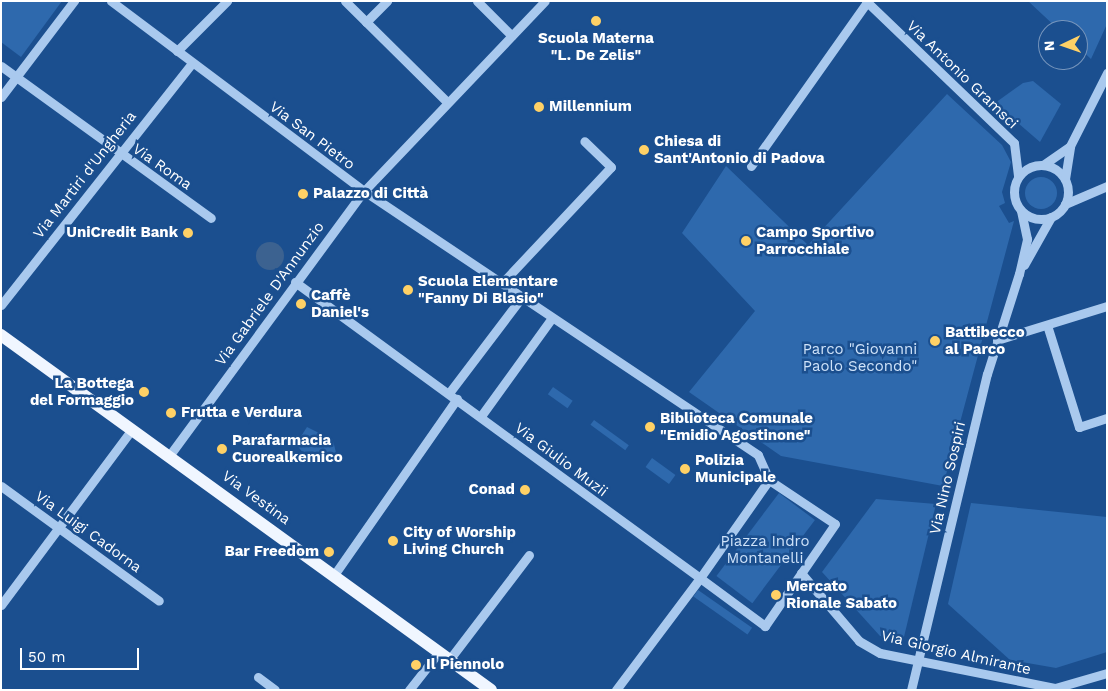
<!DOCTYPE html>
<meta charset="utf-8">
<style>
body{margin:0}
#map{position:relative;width:1108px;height:691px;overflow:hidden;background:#1b4f8f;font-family:"Work Sans",sans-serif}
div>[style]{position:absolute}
.green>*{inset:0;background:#2e69ad;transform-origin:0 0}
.round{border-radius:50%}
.water>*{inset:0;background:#3c6290}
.minor>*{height:9px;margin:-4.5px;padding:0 4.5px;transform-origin:4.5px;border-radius:4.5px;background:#a9c9ee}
.minor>.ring{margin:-4.5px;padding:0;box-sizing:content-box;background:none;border:9px solid #a9c9ee;border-radius:50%}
.major>*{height:12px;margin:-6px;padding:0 6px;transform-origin:6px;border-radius:6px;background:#f0f6ff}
.dots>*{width:14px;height:14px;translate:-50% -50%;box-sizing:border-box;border:2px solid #1b4f8f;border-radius:50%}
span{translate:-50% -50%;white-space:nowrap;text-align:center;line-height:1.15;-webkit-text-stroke:5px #1b4f8f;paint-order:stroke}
.poi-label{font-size:15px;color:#fff;font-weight:700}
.left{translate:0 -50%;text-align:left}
.right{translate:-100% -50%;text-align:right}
.street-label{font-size:15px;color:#fff}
.park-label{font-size:15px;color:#cfe3fa}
.frame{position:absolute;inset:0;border:2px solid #fff;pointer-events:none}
.north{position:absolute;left:1038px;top:20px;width:50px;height:50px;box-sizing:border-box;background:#1b4f8f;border:1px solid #7695bc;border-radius:50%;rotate:267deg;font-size:14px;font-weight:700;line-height:20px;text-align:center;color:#fff}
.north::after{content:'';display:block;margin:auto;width:18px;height:22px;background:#ffd166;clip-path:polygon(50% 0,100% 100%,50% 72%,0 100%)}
.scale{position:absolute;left:20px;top:648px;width:119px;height:22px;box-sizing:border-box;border:2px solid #fff;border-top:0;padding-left:6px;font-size:15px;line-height:18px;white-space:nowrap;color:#fff;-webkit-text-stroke:4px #1b4f8f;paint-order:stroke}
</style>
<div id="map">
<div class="green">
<i style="clip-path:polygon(1px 1px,62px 1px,21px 57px,1px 42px)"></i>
<i style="clip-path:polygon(1028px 1px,1107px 1px,1107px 24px,1091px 59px,1078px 47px,1078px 30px,1059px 30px)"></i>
<i style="clip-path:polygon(1033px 81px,1061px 104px,1040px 142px,995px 103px,1023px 83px)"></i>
<i style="clip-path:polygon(947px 94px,1002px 145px,1011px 162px,1002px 192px,1005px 203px,999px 206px,1009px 223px,1014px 221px,943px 486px,781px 456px,689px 392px,755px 311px,682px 233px,726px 166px,808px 245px)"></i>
<i class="round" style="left:1025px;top:177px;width:32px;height:32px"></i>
<i style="left:553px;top:387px;width:24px;height:9px;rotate:35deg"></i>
<i style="left:594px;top:420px;width:43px;height:6px;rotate:36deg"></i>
<i style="clip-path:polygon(307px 427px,333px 440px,336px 453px,326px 463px,311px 463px,296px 444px)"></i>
<i style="left:652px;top:458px;width:29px;height:11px;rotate:36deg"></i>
<i style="left:779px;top:493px;width:45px;height:104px;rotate:37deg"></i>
<i style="clip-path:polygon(876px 499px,936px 504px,903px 641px,880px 636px,822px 572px)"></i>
<i style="clip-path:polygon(971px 503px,1107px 517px,1107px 652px,1056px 668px,1010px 660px,948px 604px)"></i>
<i style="left:698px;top:590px;width:66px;height:8px;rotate:35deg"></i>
</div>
<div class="water">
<i class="round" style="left:256px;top:242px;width:28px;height:28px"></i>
</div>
<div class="minor">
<i style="left:111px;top:1px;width:316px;rotate:36.9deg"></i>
<i style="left:364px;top:191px;width:474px;rotate:33.8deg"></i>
<i style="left:758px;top:455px;width:27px;rotate:66deg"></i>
<i style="left:769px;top:480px;width:79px;rotate:33.7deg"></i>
<i style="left:835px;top:524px;width:124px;rotate:124.5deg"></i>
<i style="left:765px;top:626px;width:81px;rotate:-143.6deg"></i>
<i style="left:700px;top:578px;width:120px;rotate:-54.9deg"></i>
<i style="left:345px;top:1px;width:144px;rotate:44.7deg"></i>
<i style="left:477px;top:1px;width:49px;rotate:45deg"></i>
<i style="left:866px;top:1px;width:205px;rotate:43.8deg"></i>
<i style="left:1014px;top:143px;width:34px;rotate:83deg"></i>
<i style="left:366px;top:22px;width:30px;rotate:-45deg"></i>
<i style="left:177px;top:51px;width:71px;rotate:-45deg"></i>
<i style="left:1px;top:66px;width:259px;rotate:35.9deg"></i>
<i style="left:1px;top:97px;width:121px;rotate:-52.8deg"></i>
<i style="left:1043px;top:165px;width:33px;rotate:-35deg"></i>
<i class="ring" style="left:1014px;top:165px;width:45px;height:45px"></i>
<i style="left:751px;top:166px;width:201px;rotate:-54.7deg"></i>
<i style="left:1065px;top:179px;width:33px;rotate:-81deg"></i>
<i style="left:1070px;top:146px;width:82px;rotate:-63.1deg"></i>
<i style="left:1065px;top:204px;width:46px;rotate:-23.2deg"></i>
<i style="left:1024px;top:265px;width:55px;rotate:-60.6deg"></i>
<i style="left:295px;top:282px;width:502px;rotate:36.16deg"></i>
<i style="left:700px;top:578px;width:140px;rotate:126.9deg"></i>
<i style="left:502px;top:283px;width:159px;rotate:-46.8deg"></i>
<i style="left:611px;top:167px;width:37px;rotate:-136deg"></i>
<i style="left:1px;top:305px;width:308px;rotate:-51.7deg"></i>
<i style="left:1047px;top:325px;width:107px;rotate:72.6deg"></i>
<i style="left:1079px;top:427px;width:29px;rotate:-18deg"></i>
<i style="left:997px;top:340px;width:115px;rotate:-17.2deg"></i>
<i style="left:449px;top:393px;width:121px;rotate:-52.8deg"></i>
<i style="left:481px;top:416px;width:121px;rotate:-54.1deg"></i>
<i style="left:169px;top:456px;width:329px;rotate:-53.7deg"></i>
<i style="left:364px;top:191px;width:262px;rotate:-46.4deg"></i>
<i style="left:1px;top:486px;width:195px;rotate:36deg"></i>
<i style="left:801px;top:573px;width:89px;rotate:49.5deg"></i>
<i style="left:859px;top:641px;width:24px;rotate:30deg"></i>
<i style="left:880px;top:653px;width:178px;rotate:11.3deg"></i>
<i style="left:1055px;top:688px;width:54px;rotate:-16.1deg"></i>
<i style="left:334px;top:575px;width:215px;rotate:-55.1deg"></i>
<i style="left:1px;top:605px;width:219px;rotate:-53.3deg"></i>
<i style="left:449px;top:660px;width:132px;rotate:-52.7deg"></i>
<i style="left:258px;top:677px;width:21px;rotate:37deg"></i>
<i style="left:409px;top:690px;width:48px;rotate:-51.7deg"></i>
<i style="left:911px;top:690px;width:325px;rotate:-76.5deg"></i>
<i style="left:987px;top:374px;width:105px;rotate:-72.3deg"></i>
<i style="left:1019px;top:274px;width:36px;rotate:-77deg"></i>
<i style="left:1027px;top:239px;width:29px;rotate:-102deg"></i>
</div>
<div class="major">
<i style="left:1px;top:335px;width:605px;rotate:35.92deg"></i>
</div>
<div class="dots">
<i style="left:596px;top:21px;background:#ffd166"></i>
<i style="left:539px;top:107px;background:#ffd166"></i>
<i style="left:644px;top:150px;background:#ffd166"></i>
<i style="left:303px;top:194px;background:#ffd166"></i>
<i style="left:188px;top:233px;background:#ffd166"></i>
<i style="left:746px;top:241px;background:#ffd166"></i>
<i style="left:408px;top:290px;background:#ffd166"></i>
<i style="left:301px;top:304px;background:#ffd166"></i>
<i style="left:935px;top:341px;background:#ffd166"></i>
<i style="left:144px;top:392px;background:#ffd166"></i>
<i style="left:171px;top:413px;background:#ffd166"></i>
<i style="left:650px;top:427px;background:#ffd166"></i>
<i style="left:222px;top:449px;background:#ffd166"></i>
<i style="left:685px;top:469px;background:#ffd166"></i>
<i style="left:525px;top:490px;background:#ffd166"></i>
<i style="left:393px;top:541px;background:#ffd166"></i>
<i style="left:329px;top:552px;background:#ffd166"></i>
<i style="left:776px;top:595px;background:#ffd166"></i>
<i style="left:416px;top:665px;background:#ffd166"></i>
</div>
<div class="poi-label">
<span style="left:596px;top:47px">Scuola Materna<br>"L. De Zelis"</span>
<span class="left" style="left:549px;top:107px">Millennium</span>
<span class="left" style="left:654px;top:150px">Chiesa di<br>Sant'Antonio di Padova</span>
<span class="left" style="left:313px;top:194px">Palazzo di Città</span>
<span class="left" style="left:756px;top:241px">Campo Sportivo<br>Parrocchiale</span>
<span class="right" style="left:178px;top:233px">UniCredit Bank</span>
<span class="left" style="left:418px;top:290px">Scuola Elementare<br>"Fanny Di Blasio"</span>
<span class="left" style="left:311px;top:304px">Caffè<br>Daniel's</span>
<span class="left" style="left:945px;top:341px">Battibecco<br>al Parco</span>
<span class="right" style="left:134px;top:392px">La Bottega<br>del Formaggio</span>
<span class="left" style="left:181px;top:413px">Frutta e Verdura</span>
<span class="left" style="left:660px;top:427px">Biblioteca Comunale<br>"Emidio Agostinone"</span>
<span class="left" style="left:232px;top:449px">Parafarmacia<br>Cuorealkemico</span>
<span class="left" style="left:695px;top:469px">Polizia<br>Municipale</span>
<span class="right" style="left:515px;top:490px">Conad</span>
<span class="left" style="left:403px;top:541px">City of Worship<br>Living Church</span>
<span class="right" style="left:319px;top:552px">Bar Freedom</span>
<span class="left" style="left:786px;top:595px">Mercato<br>Rionale Sabato</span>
<span class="left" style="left:426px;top:665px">Il Piennolo</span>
</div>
<div class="street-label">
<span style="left:962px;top:75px;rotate:44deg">Via Antonio Gramsci</span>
<span style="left:312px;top:136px;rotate:37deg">Via San Pietro</span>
<span style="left:162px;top:167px;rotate:35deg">Via Roma</span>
<span style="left:85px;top:175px;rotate:-52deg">Via Martiri d'Ungheria</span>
<span style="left:270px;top:294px;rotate:-54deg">Via Gabriele D'Annunzio</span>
<span style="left:561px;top:460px;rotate:37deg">Via Giulio Muzii</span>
<span style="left:948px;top:478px;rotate:-77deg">Via Nino Sospiri</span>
<span style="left:256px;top:498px;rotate:36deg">Via Vestina</span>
<span style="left:88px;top:532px;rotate:36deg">Via Luigi Cadorna</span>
<span style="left:956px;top:653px;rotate:13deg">Via Giorgio Almirante</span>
</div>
<div class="park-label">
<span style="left:860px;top:358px">Parco "Giovanni<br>Paolo Secondo"</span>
<span style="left:765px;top:550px">Piazza Indro<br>Montanelli</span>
</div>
<div class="frame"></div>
<div class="north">N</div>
<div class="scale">50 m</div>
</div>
